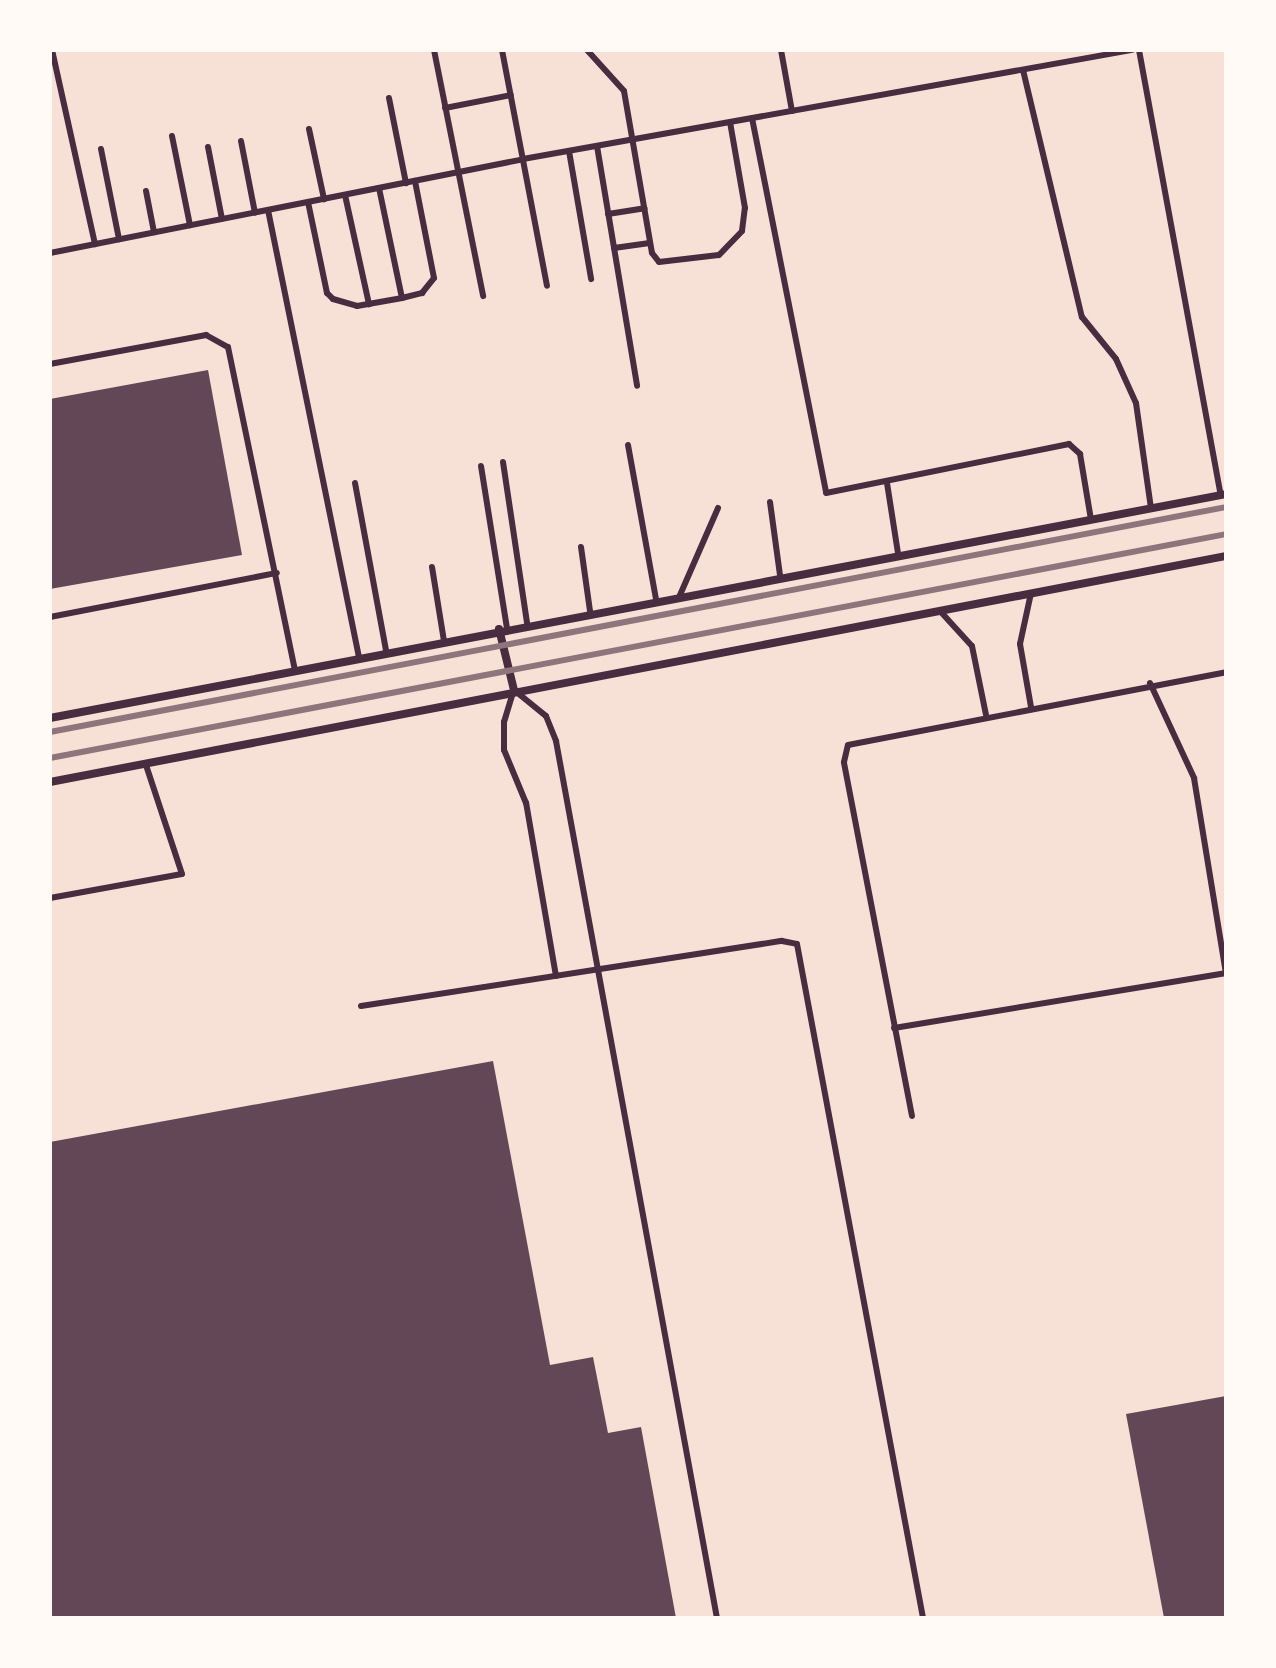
<!DOCTYPE html>
<style>
body{margin:0}
#map{position:relative;width:1276px;height:1668px;overflow:hidden;background:#f7e1d7;font-family:Ubuntu,sans-serif}
div>[style]{position:absolute}
.building>*{inset:0;background:#644757}
.service>*{height:6px;margin:-3px;padding:0 3px;transform-origin:3px;border-radius:3px;background:#4a2c40}
.minor>*{height:8px;margin:-4px;padding:0 4px;transform-origin:4px;border-radius:4px;background:#4a2c40}
.rail>*{height:6px;margin:-3px;padding:0 3px;transform-origin:3px;border-radius:3px;background:#8f747c}
span{translate:-50% -50%;white-space:nowrap;text-align:center;line-height:1.15;-webkit-text-stroke:6px #fffaf5;paint-order:stroke}
.frame{position:absolute;inset:0;border:52px solid #fffaf5;pointer-events:none}
</style>
<div id="map">
<div class="building">
<i style="clip-path:polygon(208px 370px,242px 555px,50px 589px,50px 399px)"></i>
<i style="clip-path:polygon(493px 1061px,550px 1365px,593px 1357px,608px 1433px,641px 1427px,676px 1618px,50px 1618px,50px 1142px)"></i>
<i style="clip-path:polygon(1226px 1396px,1226px 1618px,1164px 1618px,1126px 1414px)"></i>
</div>
<div class="service">
<i style="left:52px;top:50px;width:199px;rotate:77.5deg"></i>
<i style="left:434px;top:50px;width:251px;rotate:78.7deg"></i>
<i style="left:502px;top:50px;width:240px;rotate:79.2deg"></i>
<i style="left:587px;top:50px;width:55px;rotate:47.9deg"></i>
<i style="left:624px;top:91px;width:164px;rotate:80.2deg"></i>
<i style="left:652px;top:253px;width:11px;rotate:52deg"></i>
<i style="left:659px;top:262px;width:60px;rotate:-6.7deg"></i>
<i style="left:719px;top:255px;width:33px;rotate:-46deg"></i>
<i style="left:742px;top:231px;width:23px;rotate:-83deg"></i>
<i style="left:745px;top:208px;width:87px;rotate:-99.9deg"></i>
<i style="left:781px;top:50px;width:62px;rotate:79.8deg"></i>
<i style="left:1139px;top:50px;width:452px;rotate:79.6deg"></i>
<i style="left:1023px;top:70px;width:254px;rotate:76.6deg"></i>
<i style="left:1082px;top:317px;width:54px;rotate:51deg"></i>
<i style="left:1116px;top:359px;width:48px;rotate:65.6deg"></i>
<i style="left:1136px;top:403px;width:107px;rotate:81.9deg"></i>
<i style="left:389px;top:98px;width:87px;rotate:78.7deg"></i>
<i style="left:445px;top:108px;width:67px;rotate:-11.1deg"></i>
<i style="left:752px;top:118px;width:382px;rotate:78.8deg"></i>
<i style="left:826px;top:493px;width:248px;rotate:-11.4deg"></i>
<i style="left:1069px;top:444px;width:15px;rotate:42deg"></i>
<i style="left:1080px;top:454px;width:67px;rotate:80.5deg"></i>
<i style="left:309px;top:129px;width:72px;rotate:77.9deg"></i>
<i style="left:172px;top:136px;width:91px;rotate:78.6deg"></i>
<i style="left:241px;top:141px;width:73px;rotate:79deg"></i>
<i style="left:597px;top:146px;width:243px;rotate:80.5deg"></i>
<i style="left:208px;top:147px;width:73px;rotate:79deg"></i>
<i style="left:101px;top:149px;width:92px;rotate:78.7deg"></i>
<i style="left:569px;top:151px;width:130px;rotate:80.2deg"></i>
<i style="left:379px;top:188px;width:112px;rotate:78.2deg"></i>
<i style="left:146px;top:191px;width:42px;rotate:79deg"></i>
<i style="left:345px;top:195px;width:112px;rotate:77.6deg"></i>
<i style="left:308px;top:202px;width:93px;rotate:78.2deg"></i>
<i style="left:327px;top:293px;width:8px;rotate:45deg"></i>
<i style="left:333px;top:299px;width:25px;rotate:16deg"></i>
<i style="left:357px;top:306px;width:46px;rotate:-10.1deg"></i>
<i style="left:402px;top:298px;width:21px;rotate:-14deg"></i>
<i style="left:422px;top:293px;width:19px;rotate:-51deg"></i>
<i style="left:434px;top:278px;width:99px;rotate:-101.1deg"></i>
<i style="left:268px;top:210px;width:455px;rotate:78.5deg"></i>
<i style="left:608px;top:214px;width:37px;rotate:-9deg"></i>
<i style="left:614px;top:248px;width:36px;rotate:-8deg"></i>
<i style="left:50px;top:253px;width:482px;rotate:-11.2deg"></i>
<i style="left:523px;top:159px;width:619px;rotate:-10.15deg"></i>
<i style="left:50px;top:364px;width:159px;rotate:-10.5deg"></i>
<i style="left:206px;top:335px;width:25px;rotate:29deg"></i>
<i style="left:228px;top:347px;width:327px;rotate:78.3deg"></i>
<i style="left:628px;top:445px;width:157px;rotate:79.7deg"></i>
<i style="left:503px;top:462px;width:163px;rotate:81.5deg"></i>
<i style="left:481px;top:466px;width:164px;rotate:80.9deg"></i>
<i style="left:355px;top:483px;width:171px;rotate:79.5deg"></i>
<i style="left:887px;top:483px;width:71px;rotate:81.1deg"></i>
<i style="left:770px;top:502px;width:74px;rotate:82.2deg"></i>
<i style="left:581px;top:547px;width:65px;rotate:82deg"></i>
<i style="left:432px;top:567px;width:75px;rotate:80.8deg"></i>
<i style="left:1031px;top:593px;width:52px;rotate:102.2deg"></i>
<i style="left:1020px;top:644px;width:64px;rotate:80.1deg"></i>
<i style="left:680px;top:595px;width:95px;rotate:-66.4deg"></i>
<i style="left:940px;top:611px;width:47px;rotate:47.6deg"></i>
<i style="left:972px;top:646px;width:70px;rotate:78.5deg"></i>
<i style="left:50px;top:617px;width:231px;rotate:-11deg"></i>
<i style="left:1150px;top:683px;width:105px;rotate:65.1deg"></i>
<i style="left:1194px;top:778px;width:198px;rotate:80.7deg"></i>
<i style="left:50px;top:898px;width:134px;rotate:-10.3deg"></i>
<i style="left:182px;top:874px;width:115px;rotate:-108.3deg"></i>
<i style="left:556px;top:976px;width:176px;rotate:-99.8deg"></i>
<i style="left:526px;top:803px;width:57px;rotate:-112.5deg"></i>
<i style="left:504px;top:750px;width:28px;rotate:-90deg"></i>
<i style="left:504px;top:722px;width:34px;rotate:-73deg"></i>
<i style="left:514px;top:690px;width:41px;rotate:39.1deg"></i>
<i style="left:546px;top:716px;width:27px;rotate:68deg"></i>
<i style="left:556px;top:741px;width:892px;rotate:79.6deg"></i>
<i style="left:361px;top:1006px;width:426px;rotate:-8.8deg"></i>
<i style="left:782px;top:941px;width:15px;rotate:11deg"></i>
<i style="left:797px;top:944px;width:686px;rotate:79.41deg"></i>
<i style="left:894px;top:1028px;width:337px;rotate:-9.4deg"></i>
<i style="left:912px;top:1116px;width:360px;rotate:-100.9deg"></i>
<i style="left:844px;top:762px;width:17px;rotate:-77deg"></i>
<i style="left:848px;top:745px;width:385px;rotate:-10.9deg"></i>
</div>
<div class="minor">
<i style="left:499px;top:629px;width:63px;rotate:76.2deg"></i>
<i style="left:50px;top:718px;width:1197px;rotate:-10.78deg"></i>
<i style="left:50px;top:782px;width:1198px;rotate:-10.88deg"></i>
</div>
<div class="rail">
<i style="left:50px;top:732px;width:1197px;rotate:-10.83deg"></i>
<i style="left:50px;top:758px;width:1197px;rotate:-10.78deg"></i>
</div>
<div class="frame"></div>
</div>
